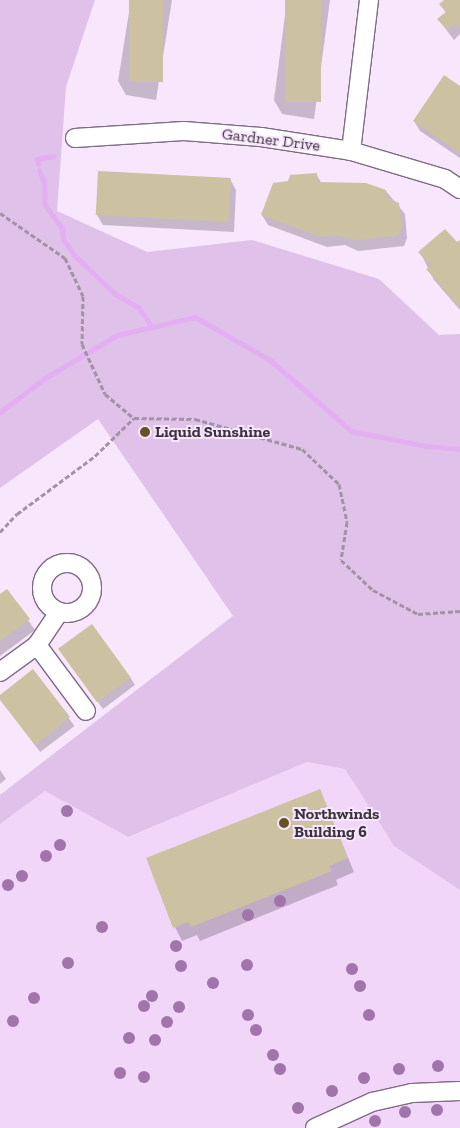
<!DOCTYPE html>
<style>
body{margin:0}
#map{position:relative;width:460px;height:1128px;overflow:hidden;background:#f8e6fd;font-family:"Zilla Slab",serif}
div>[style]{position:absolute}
.built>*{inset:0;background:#f2d6f9}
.green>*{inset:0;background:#e0c1e9}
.shadow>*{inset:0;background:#0003;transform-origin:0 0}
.stream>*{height:5px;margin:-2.5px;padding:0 2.5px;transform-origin:2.5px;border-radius:2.5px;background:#e3aff2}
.building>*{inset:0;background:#ccc2a1;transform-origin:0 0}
.path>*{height:3px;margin-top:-1.5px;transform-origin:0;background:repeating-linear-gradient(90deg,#a193a5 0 5px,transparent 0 7.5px)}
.roads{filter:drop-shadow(1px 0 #7f6b84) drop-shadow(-1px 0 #7f6b84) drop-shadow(0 1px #7f6b84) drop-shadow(0 -1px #7f6b84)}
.minor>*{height:18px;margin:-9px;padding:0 9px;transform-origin:9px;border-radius:9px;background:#fff}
.minor>.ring{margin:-9px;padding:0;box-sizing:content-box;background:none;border:18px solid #fff;border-radius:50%}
.trees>*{width:12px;height:12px;margin:-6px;border-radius:50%;background:#9f75aa}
.dots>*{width:14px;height:14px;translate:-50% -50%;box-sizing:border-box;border:2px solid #f8e6fd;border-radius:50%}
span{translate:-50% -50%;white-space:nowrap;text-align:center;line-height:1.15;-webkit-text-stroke:4px #f8e6fd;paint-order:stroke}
.street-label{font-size:16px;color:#3a323d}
.poi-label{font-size:16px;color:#3a323d;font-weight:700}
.left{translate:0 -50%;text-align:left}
</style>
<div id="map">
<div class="built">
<i style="clip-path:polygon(307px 762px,345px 769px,394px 846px,460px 890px,460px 1128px,0 1128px,0 824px,45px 791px,128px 837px)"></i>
</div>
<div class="green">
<i style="clip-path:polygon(0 0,95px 0,66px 87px,57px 211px,147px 252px,252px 240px,379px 279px,439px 335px,460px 334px,460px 890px,394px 846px,345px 769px,307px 762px,128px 837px,45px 791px,0 824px,0 795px,233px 616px,98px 419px,0 488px)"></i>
</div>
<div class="shadow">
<i style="clip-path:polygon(131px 0,172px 0,156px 100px,126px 95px,118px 81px)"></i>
<i style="clip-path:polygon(287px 0,330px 0,314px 119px,282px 114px,274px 100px)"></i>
<i style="clip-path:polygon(446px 0,460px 0,460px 34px,454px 40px,439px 20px,446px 13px,441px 4px)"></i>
<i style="clip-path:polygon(460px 87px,460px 158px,420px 131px,414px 121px)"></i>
<i style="clip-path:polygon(316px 174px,322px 184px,386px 191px,405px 214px,407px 238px,404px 246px,358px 251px,345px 245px,327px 247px,268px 225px,262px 215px,288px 183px)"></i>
<i style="clip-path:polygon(230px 179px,236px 190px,234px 232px,103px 225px,97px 215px)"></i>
<i style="clip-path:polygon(460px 241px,460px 310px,434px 280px,420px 252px)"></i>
<i style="clip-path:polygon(7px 590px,35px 630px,0 656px,0 596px)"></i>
<i style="clip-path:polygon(65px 657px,130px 677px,135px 685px,103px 709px)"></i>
<i style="left:33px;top:671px;width:69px;height:43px;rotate:53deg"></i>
<i style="clip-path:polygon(0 770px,6px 779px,0 784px)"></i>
<i style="clip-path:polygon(320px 790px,354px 872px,336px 880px,338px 885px,200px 941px,197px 935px,182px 941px,175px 927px)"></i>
</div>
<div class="stream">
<i style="left:38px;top:164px;width:5px;rotate:-101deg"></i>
<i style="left:37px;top:159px;width:17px;rotate:-10deg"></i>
<i style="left:39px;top:170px;width:13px;rotate:67deg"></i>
<i style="left:44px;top:182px;width:23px;rotate:88deg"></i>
<i style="left:45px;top:205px;width:29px;rotate:54deg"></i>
<i style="left:62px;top:228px;width:11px;rotate:85deg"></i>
<i style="left:63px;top:239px;width:19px;rotate:55deg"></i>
<i style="left:74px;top:255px;width:57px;rotate:43.6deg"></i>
<i style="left:115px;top:294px;width:28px;rotate:30deg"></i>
<i style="left:139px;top:308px;width:23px;rotate:56deg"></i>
<i style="left:0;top:412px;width:56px;rotate:-37.1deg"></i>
<i style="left:45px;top:378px;width:84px;rotate:-30.8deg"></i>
<i style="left:117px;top:335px;width:80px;rotate:-13deg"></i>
<i style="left:195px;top:317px;width:86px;rotate:29.8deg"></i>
<i style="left:270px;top:360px;width:108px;rotate:41.2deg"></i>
<i style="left:351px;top:431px;width:76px;rotate:11.3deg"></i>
<i style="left:426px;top:446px;width:34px;rotate:5deg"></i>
</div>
<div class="building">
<i style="left:129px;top:0;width:34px;height:82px"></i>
<i style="left:285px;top:0;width:36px;height:102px"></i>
<i style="clip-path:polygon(444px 0,460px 0,460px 30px,455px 24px,447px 30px,437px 19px,446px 12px,439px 4px)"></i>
<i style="clip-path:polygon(444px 75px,460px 86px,460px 153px,413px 121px)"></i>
<i style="left:98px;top:171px;width:133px;height:44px;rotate:3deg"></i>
<i style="clip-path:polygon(317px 173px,318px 182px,366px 183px,386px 190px,387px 198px,399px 203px,402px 227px,398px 236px,352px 240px,338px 235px,321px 237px,261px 215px,273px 183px,288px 181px,290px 175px)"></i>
<i style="clip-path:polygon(445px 229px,457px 242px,460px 240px,460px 308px,426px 269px,431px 266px,418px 252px)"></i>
<i style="clip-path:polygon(7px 589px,30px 619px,0 641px,0 594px)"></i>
<i style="left:92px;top:624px;width:66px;height:42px;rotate:54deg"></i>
<i style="clip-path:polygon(33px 669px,70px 717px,35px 745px,0 700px,0 695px)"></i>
<i style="clip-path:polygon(320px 789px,348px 858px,329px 866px,332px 871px,191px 927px,188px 922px,173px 928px,146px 858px)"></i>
</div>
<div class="path">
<i style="left:0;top:213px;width:79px;rotate:34.7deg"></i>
<i style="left:65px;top:258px;width:42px;rotate:64.7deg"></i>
<i style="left:83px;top:296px;width:48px;rotate:91.2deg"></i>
<i style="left:82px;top:344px;width:55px;rotate:65.3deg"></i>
<i style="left:105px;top:394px;width:38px;rotate:40deg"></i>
<i style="left:134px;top:418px;width:61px;rotate:0.9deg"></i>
<i style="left:195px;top:419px;width:111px;rotate:15.7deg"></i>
<i style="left:302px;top:449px;width:51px;rotate:43.4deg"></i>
<i style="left:339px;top:484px;width:39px;rotate:78deg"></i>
<i style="left:347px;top:522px;width:38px;rotate:99deg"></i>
<i style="left:341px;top:560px;width:44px;rotate:43.2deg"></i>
<i style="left:373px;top:590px;width:51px;rotate:28.1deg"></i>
<i style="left:418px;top:614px;width:42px;rotate:-4.1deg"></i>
<i style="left:0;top:532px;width:25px;rotate:-47deg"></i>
<i style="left:17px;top:514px;width:97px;rotate:-36.6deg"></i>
<i style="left:95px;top:456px;width:54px;rotate:-44.3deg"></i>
</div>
<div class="roads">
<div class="minor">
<i style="left:75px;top:138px;width:109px;rotate:-3.7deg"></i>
<i style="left:184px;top:131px;width:77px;rotate:4.5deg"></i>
<i style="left:261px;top:137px;width:91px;rotate:8.8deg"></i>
<i style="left:351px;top:151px;width:98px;rotate:16.6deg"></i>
<i style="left:445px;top:179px;width:18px;rotate:34deg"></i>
<i style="left:351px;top:151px;width:152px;rotate:-83.2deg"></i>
<i class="ring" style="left:42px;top:563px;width:32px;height:32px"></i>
<i style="left:37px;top:645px;width:82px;rotate:53.4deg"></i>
<i style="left:0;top:672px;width:46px;rotate:-36.1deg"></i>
<i style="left:37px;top:645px;width:40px;rotate:-56deg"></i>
<i style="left:315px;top:1128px;width:63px;rotate:-24.5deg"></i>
<i style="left:372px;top:1102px;width:41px;rotate:-12.7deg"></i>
<i style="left:412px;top:1093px;width:48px;rotate:-2.4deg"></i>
</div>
</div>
<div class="trees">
<i style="left:67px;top:811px"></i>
<i style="left:60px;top:845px"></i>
<i style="left:46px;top:856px"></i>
<i style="left:22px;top:876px"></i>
<i style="left:8px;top:885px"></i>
<i style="left:280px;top:901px"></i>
<i style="left:248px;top:915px"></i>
<i style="left:102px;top:927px"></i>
<i style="left:176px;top:946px"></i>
<i style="left:68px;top:963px"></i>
<i style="left:247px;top:965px"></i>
<i style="left:181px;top:966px"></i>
<i style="left:352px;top:969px"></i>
<i style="left:213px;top:983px"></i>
<i style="left:360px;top:986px"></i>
<i style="left:152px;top:996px"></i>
<i style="left:34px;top:998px"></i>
<i style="left:144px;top:1006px"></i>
<i style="left:179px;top:1007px"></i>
<i style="left:248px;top:1015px"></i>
<i style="left:369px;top:1015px"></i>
<i style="left:13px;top:1021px"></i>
<i style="left:167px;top:1022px"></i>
<i style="left:256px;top:1030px"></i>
<i style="left:129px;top:1038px"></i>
<i style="left:155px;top:1040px"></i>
<i style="left:273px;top:1055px"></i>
<i style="left:438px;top:1066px"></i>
<i style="left:280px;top:1069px"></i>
<i style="left:399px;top:1069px"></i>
<i style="left:120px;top:1073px"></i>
<i style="left:144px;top:1077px"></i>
<i style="left:364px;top:1078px"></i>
<i style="left:332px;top:1091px"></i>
<i style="left:298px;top:1108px"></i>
<i style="left:437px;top:1110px"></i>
<i style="left:405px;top:1112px"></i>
<i style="left:375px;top:1121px"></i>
</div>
<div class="dots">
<i style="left:145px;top:432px;background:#635421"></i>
<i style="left:284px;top:823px;background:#635421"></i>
</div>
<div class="street-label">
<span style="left:271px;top:140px;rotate:7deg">Gardner Drive</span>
</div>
<div class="poi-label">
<span class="left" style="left:155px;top:432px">Liquid Sunshine</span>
<span class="left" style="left:294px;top:823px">Northwinds<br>Building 6</span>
</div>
</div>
